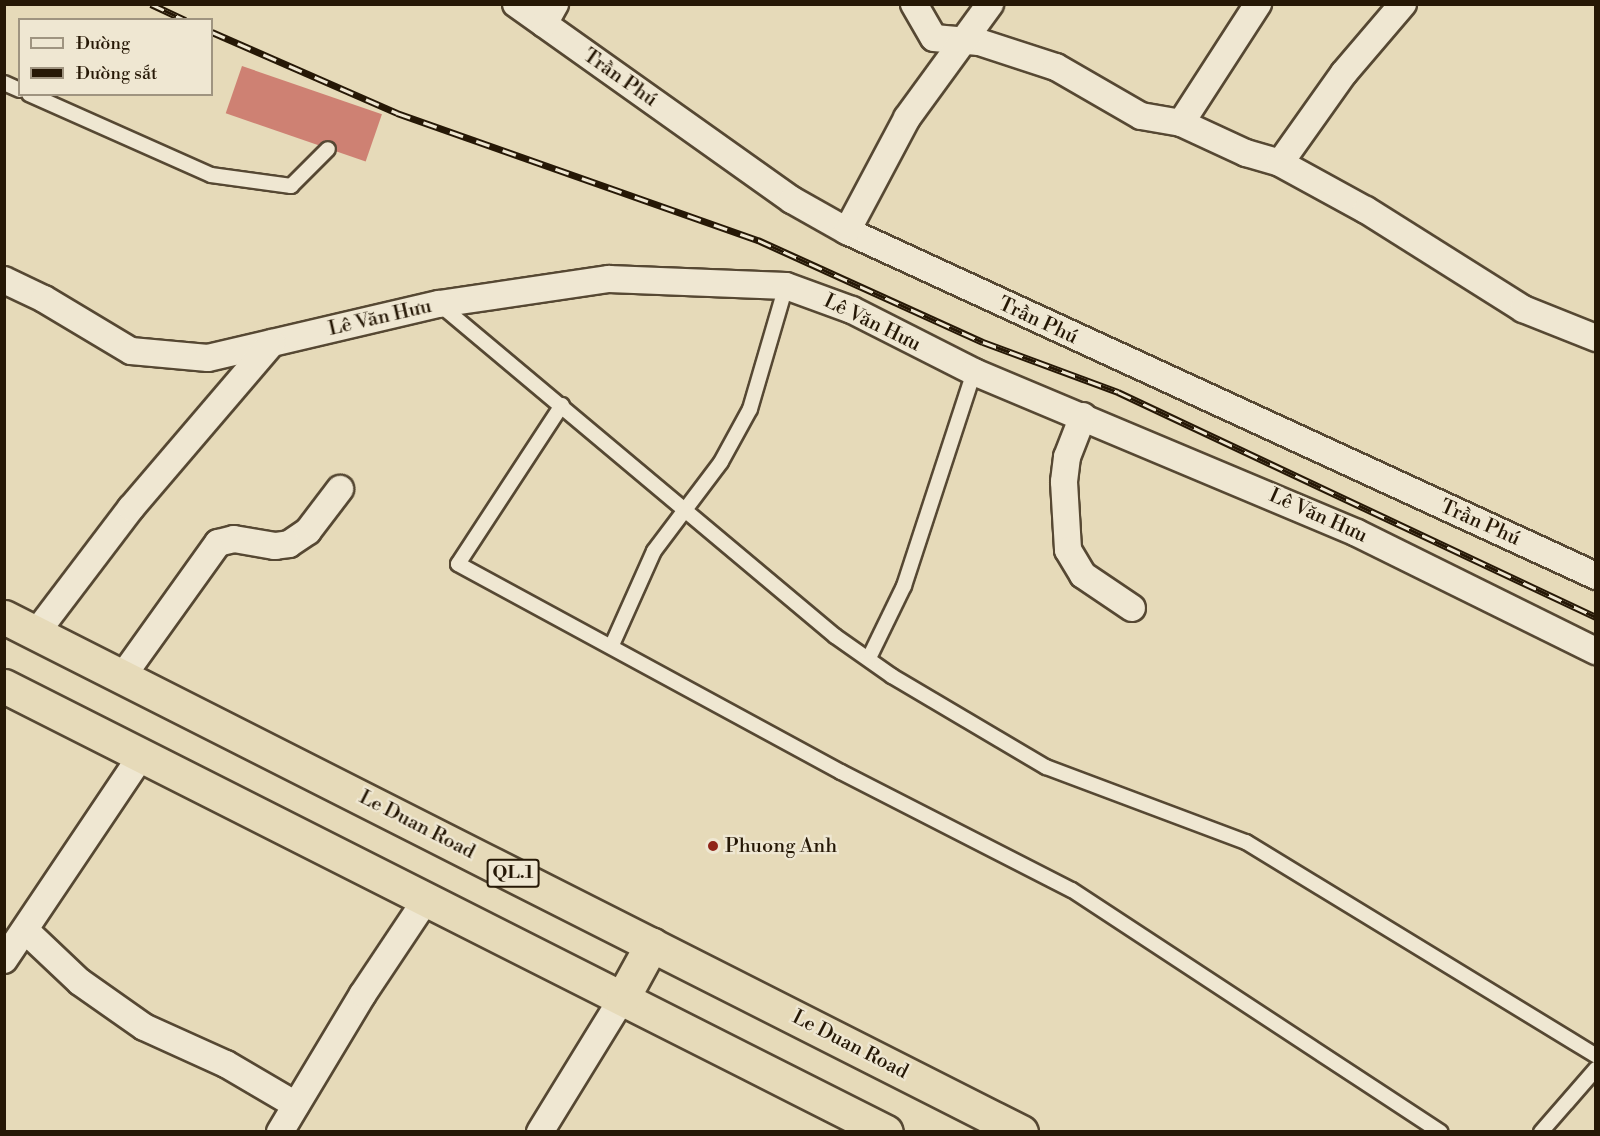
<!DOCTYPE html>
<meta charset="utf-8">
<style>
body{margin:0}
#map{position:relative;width:1600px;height:1136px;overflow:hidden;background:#e6dab9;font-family:"Libre Bodoni",serif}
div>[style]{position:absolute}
.building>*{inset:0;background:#ce8173;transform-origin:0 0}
.roads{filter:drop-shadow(2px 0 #564833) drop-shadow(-2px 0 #564833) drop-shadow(0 2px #564833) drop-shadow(0 -2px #564833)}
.service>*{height:14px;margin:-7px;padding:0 7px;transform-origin:7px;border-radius:7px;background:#efe7d2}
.minor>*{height:26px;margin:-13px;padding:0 13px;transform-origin:13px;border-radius:13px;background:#efe7d2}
.trunk>*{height:33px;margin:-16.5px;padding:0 16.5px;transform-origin:16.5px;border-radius:16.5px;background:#e6dab9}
.rail>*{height:7px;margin-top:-3.5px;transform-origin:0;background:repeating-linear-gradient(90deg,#efe7d2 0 14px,#261806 0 28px);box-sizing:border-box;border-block:2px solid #261806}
.dots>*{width:16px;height:16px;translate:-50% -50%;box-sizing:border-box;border:3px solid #efe7d2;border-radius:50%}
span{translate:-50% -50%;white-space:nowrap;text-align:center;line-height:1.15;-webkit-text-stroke:4.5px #efe7d2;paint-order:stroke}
.shield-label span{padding:2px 4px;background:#efe7d2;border:2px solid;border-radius:4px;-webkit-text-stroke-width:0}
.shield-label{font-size:18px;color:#261806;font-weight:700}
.street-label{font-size:20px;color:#261806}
.poi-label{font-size:20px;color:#261806}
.left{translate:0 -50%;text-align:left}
.frame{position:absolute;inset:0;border:6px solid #261806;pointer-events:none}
.legend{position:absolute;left:18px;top:18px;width:195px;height:78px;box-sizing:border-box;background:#efe7d2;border:2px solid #9f9480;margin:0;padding:8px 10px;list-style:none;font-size:18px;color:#261806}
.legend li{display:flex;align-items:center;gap:12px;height:30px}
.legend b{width:30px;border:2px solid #9f9480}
</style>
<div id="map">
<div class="building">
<i style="left:242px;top:66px;width:148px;height:50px;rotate:19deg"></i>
</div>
<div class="roads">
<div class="service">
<i style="left:4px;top:83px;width:17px;rotate:24deg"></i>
<i style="left:29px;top:94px;width:199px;rotate:24deg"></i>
<i style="left:211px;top:175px;width:81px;rotate:7.8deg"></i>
<i style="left:291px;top:186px;width:52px;rotate:-45deg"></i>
<i style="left:439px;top:304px;width:517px;rotate:39.98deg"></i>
<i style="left:835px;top:636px;width:70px;rotate:35.1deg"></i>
<i style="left:892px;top:676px;width:179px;rotate:30.6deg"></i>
<i style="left:1046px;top:767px;width:214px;rotate:20.6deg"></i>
<i style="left:1246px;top:842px;width:410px;rotate:31.4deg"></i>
<i style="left:562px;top:405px;width:190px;rotate:123.2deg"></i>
<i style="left:458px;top:564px;width:436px;rotate:28.5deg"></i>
<i style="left:841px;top:772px;width:259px;rotate:27.1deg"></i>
<i style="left:1072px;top:890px;width:441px;rotate:33.3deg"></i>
<i style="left:612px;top:645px;width:103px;rotate:-65.9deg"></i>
<i style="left:654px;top:551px;width:111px;rotate:-53deg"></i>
<i style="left:721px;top:462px;width:60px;rotate:-61.3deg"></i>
<i style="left:750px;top:409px;width:128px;rotate:-73.7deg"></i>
<i style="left:869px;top:658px;width:80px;rotate:-64.1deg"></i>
<i style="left:904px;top:586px;width:225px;rotate:-71.9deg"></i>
<i style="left:1541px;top:1132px;width:84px;rotate:-48.9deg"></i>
</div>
<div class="minor">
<i style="left:516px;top:4px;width:339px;rotate:35.4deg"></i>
<i style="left:792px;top:200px;width:63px;rotate:29.4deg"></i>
<i style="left:847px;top:231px;width:825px;rotate:24.73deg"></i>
<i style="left:914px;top:4px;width:39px;rotate:60deg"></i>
<i style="left:934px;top:38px;width:45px;rotate:5.1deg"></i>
<i style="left:979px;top:42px;width:81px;rotate:18deg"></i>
<i style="left:1056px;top:67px;width:98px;rotate:30deg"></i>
<i style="left:1141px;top:116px;width:41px;rotate:9.9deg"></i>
<i style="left:1181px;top:123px;width:142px;rotate:-57.1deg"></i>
<i style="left:544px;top:24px;width:23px;rotate:-61deg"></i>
<i style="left:1181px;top:123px;width:72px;rotate:24.8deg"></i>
<i style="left:1246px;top:153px;width:35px;rotate:16deg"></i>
<i style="left:1280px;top:163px;width:98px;rotate:28.7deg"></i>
<i style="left:1366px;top:210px;width:186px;rotate:32.2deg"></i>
<i style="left:1523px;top:309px;width:79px;rotate:21.7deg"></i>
<i style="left:1280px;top:163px;width:110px;rotate:-54.6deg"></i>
<i style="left:1344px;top:73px;width:91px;rotate:-49.5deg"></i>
<i style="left:847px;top:231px;width:128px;rotate:-62deg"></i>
<i style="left:907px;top:118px;width:141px;rotate:-53.9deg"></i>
<i style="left:4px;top:280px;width:44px;rotate:25.4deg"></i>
<i style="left:44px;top:299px;width:101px;rotate:30.9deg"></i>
<i style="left:131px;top:351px;width:77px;rotate:5.2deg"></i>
<i style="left:208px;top:358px;width:237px;rotate:-13.2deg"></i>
<i style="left:439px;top:304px;width:172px;rotate:-8.4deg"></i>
<i style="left:609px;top:279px;width:177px;rotate:2.3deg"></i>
<i style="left:786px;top:286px;width:70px;rotate:20deg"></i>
<i style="left:852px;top:310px;width:137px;rotate:26.9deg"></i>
<i style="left:974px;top:372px;width:415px;rotate:22.8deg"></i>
<i style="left:1357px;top:533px;width:267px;rotate:26.3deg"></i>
<i style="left:1083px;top:416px;width:44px;rotate:111.3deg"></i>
<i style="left:1067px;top:457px;width:25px;rotate:97deg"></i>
<i style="left:1064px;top:482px;width:68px;rotate:86.6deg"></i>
<i style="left:1068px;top:550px;width:29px;rotate:59deg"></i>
<i style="left:1083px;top:575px;width:59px;rotate:34deg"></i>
<i style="left:36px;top:633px;width:157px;rotate:-52.8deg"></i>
<i style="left:131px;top:508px;width:217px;rotate:-49.5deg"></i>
<i style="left:122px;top:677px;width:165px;rotate:-54.4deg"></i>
<i style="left:218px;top:543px;width:16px;rotate:-14deg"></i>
<i style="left:234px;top:539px;width:42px;rotate:9.7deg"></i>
<i style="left:275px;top:546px;width:14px;rotate:-8deg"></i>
<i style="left:289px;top:544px;width:23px;rotate:-34deg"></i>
<i style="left:308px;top:531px;width:53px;rotate:-52.7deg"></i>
<i style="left:26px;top:931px;width:74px;rotate:43.4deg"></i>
<i style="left:80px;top:982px;width:78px;rotate:35.1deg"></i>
<i style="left:144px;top:1027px;width:90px;rotate:24.3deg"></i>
<i style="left:226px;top:1064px;width:81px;rotate:30.4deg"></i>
<i style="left:4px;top:960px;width:247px;rotate:-56.1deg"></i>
<i style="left:280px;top:1132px;width:161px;rotate:-59deg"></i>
<i style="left:363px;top:994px;width:115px;rotate:-56.3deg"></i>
<i style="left:540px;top:1132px;width:158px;rotate:-58.4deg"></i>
</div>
<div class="trunk">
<i style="left:4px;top:617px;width:1140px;rotate:26.86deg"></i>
<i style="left:4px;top:686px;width:988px;rotate:26.82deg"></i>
<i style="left:623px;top:997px;width:60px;rotate:-61.3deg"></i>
</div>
</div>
<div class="rail">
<i style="left:151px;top:4px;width:38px;rotate:25deg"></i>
<i style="left:212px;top:32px;width:202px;rotate:23.6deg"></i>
<i style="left:397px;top:113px;width:383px;rotate:19.4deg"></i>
<i style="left:758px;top:240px;width:247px;rotate:24.4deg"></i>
<i style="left:983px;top:342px;width:144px;rotate:20.3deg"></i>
<i style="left:1118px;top:392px;width:528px;rotate:25.21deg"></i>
</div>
<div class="dots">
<i style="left:713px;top:846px;background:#8f2418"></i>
</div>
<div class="shield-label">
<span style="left:513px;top:873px">QL.1</span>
</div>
<div class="street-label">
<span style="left:620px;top:78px;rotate:35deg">Trần Phú</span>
<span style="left:380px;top:318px;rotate:-13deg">Lê Văn Hưu</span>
<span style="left:1038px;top:321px;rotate:25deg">Trần Phú</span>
<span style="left:872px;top:323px;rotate:26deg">Lê Văn Hưu</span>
<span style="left:1318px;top:516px;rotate:24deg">Lê Văn Hưu</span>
<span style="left:1480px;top:523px;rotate:24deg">Trần Phú</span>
<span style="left:417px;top:825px;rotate:27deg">Le Duan Road</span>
<span style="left:850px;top:1045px;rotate:27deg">Le Duan Road</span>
</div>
<div class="poi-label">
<span class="left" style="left:725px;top:846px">Phuong Anh</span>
</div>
<div class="frame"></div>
<ul class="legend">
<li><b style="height:8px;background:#efe7d2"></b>Đường</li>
<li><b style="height:8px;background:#261806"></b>Đường sắt</li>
</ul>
</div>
